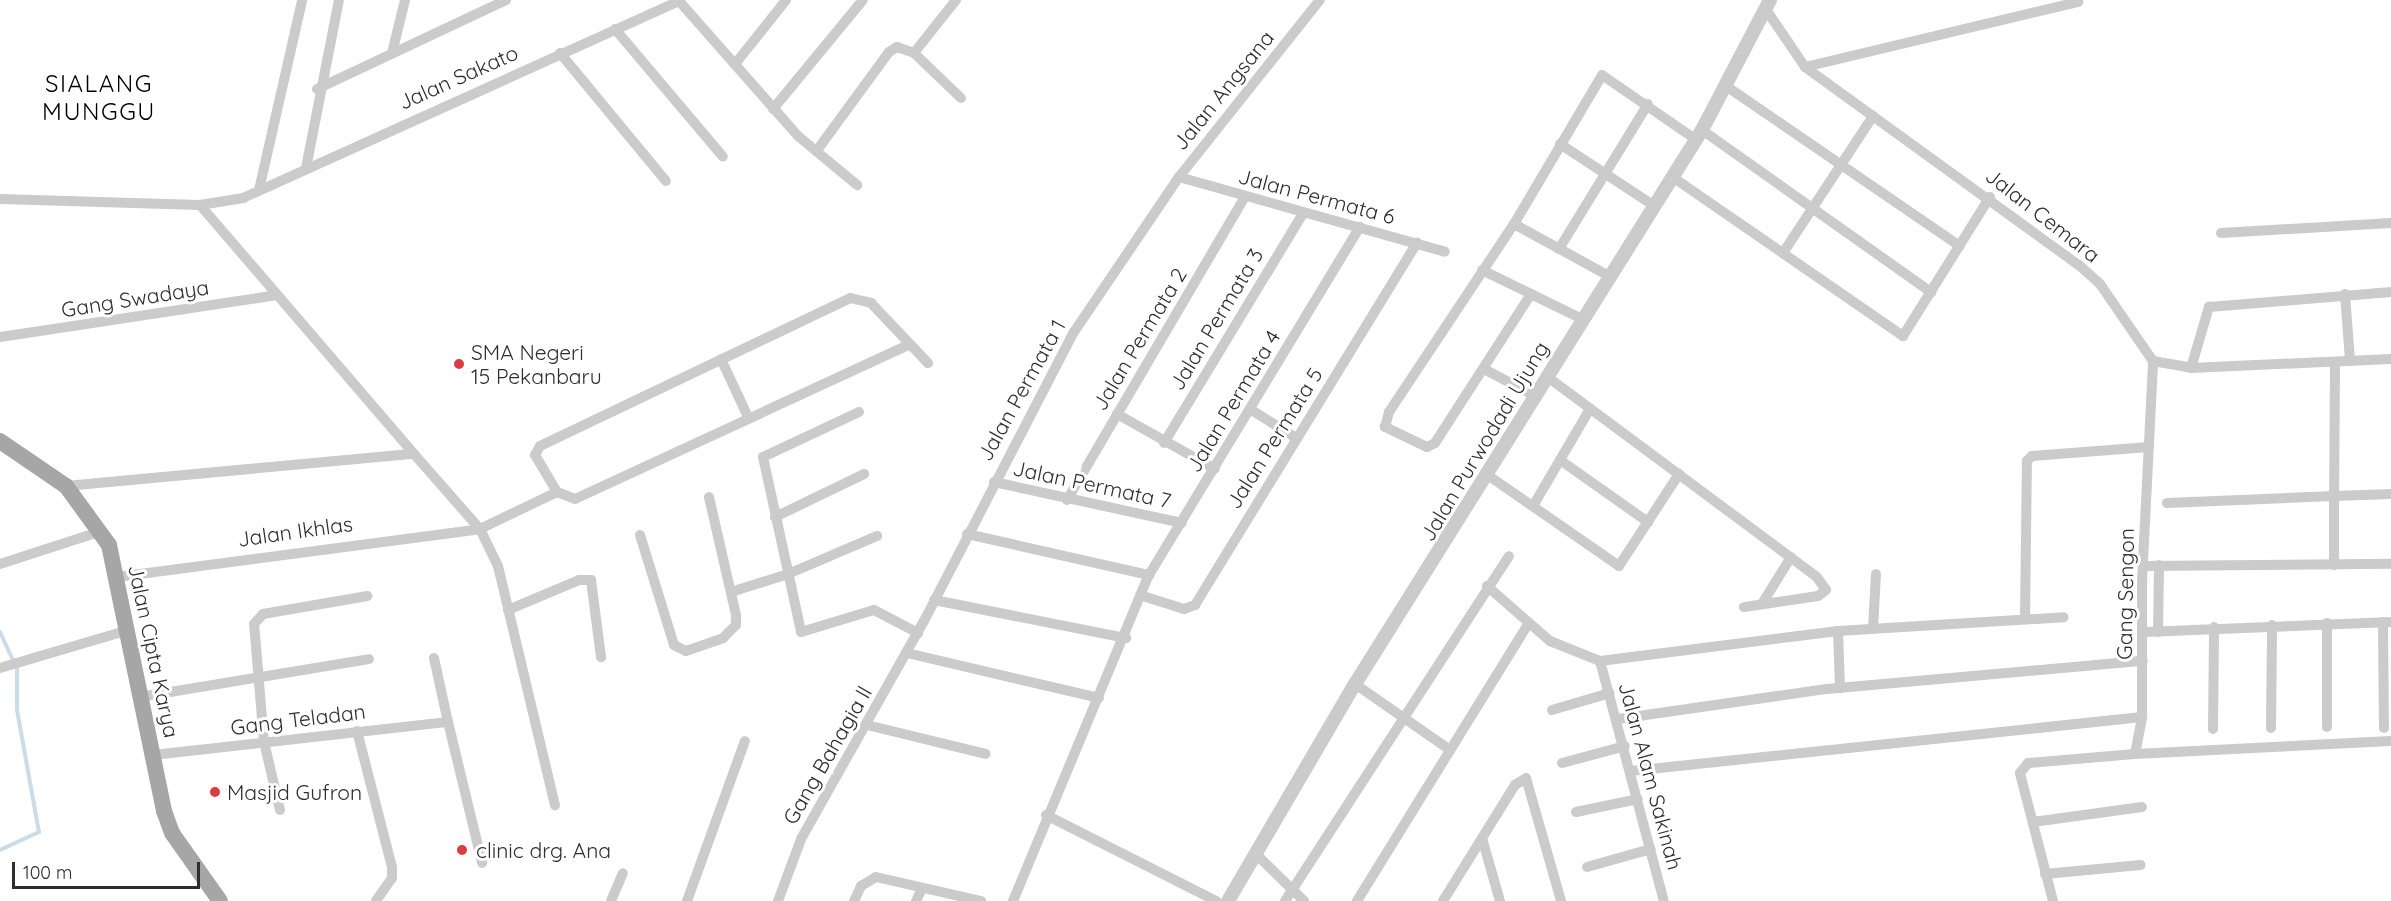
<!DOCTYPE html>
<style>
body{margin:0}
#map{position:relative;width:2391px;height:901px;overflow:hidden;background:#fff;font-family:Quicksand,sans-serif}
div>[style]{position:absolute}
.stream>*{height:4px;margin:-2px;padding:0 2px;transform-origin:2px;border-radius:2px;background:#cbdce9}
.minor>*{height:10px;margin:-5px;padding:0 5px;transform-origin:5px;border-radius:5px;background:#cbcbcb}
.tertiary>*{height:14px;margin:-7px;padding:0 7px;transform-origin:7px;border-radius:7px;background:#cbcbcb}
.primary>*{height:16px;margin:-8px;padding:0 8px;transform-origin:8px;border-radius:8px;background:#a6a6a6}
.dots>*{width:16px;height:16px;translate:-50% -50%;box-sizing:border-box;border:3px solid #fff;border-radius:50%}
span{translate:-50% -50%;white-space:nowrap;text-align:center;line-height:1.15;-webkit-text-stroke:6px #fff;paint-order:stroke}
.street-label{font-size:21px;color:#2e2e2e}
.poi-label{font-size:21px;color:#2e2e2e}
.left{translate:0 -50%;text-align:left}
.quarter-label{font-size:24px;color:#000;letter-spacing:1.5px}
.scale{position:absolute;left:12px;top:862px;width:188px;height:27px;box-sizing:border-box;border:3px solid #2e2e2e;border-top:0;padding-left:8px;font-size:18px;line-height:21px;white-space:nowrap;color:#2e2e2e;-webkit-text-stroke:4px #fff;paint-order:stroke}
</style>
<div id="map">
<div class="stream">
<i style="left:0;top:632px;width:41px;rotate:65.3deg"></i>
<i style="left:17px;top:669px;width:41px;rotate:90deg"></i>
<i style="left:17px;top:710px;width:124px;rotate:79.8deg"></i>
<i style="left:39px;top:832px;width:43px;rotate:155.2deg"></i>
</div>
<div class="minor">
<i style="left:1767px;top:11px;width:68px;rotate:55.8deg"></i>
<i style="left:1805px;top:67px;width:338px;rotate:35.9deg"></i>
<i style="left:2079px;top:265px;width:28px;rotate:42deg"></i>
<i style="left:2100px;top:284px;width:93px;rotate:55.5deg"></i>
<i style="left:2153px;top:361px;width:39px;rotate:10deg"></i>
<i style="left:2191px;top:368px;width:200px;rotate:-2.6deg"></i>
<i style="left:615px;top:29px;width:167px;rotate:49.8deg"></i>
<i style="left:392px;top:53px;width:55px;rotate:-76.2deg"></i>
<i style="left:560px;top:53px;width:166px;rotate:50.4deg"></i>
<i style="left:914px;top:53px;width:65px;rotate:43.8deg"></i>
<i style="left:735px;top:64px;width:82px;rotate:-51.4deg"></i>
<i style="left:1805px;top:67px;width:281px;rotate:-13.4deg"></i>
<i style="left:1726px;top:86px;width:283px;rotate:34.4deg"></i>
<i style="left:317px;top:89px;width:209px;rotate:-25.2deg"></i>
<i style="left:773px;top:109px;width:141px;rotate:-50.5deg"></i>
<i style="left:1702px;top:130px;width:281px;rotate:35.3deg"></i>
<i style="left:1560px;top:144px;width:111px;rotate:33.3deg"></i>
<i style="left:818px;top:149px;width:120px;rotate:-53.8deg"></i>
<i style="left:889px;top:52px;width:9px;rotate:-32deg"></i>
<i style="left:897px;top:47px;width:18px;rotate:19deg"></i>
<i style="left:914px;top:53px;width:68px;rotate:-51.6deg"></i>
<i style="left:306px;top:168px;width:171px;rotate:-78.9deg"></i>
<i style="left:1671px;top:176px;width:282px;rotate:34.6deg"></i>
<i style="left:1903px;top:336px;width:164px;rotate:-58deg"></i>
<i style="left:1179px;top:177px;width:276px;rotate:15.7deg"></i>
<i style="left:259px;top:190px;width:195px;rotate:-77.2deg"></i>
<i style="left:0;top:199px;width:200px;rotate:1.7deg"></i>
<i style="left:200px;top:205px;width:44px;rotate:-9.2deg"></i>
<i style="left:243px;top:198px;width:478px;rotate:-24.3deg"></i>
<i style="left:679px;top:1px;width:180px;rotate:48.6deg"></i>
<i style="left:798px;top:136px;width:77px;rotate:39.7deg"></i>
<i style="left:200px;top:205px;width:328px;rotate:49.3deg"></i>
<i style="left:1514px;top:224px;width:108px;rotate:28.7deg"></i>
<i style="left:2221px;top:233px;width:170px;rotate:-3.4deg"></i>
<i style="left:1559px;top:249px;width:170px;rotate:-58.5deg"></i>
<i style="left:1783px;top:253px;width:164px;rotate:-56.7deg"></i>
<i style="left:1482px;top:270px;width:111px;rotate:26.1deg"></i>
<i style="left:1531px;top:294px;width:177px;rotate:122.8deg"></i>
<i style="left:1435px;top:443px;width:9px;rotate:153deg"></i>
<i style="left:1427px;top:447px;width:47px;rotate:-154.5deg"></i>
<i style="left:1385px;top:427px;width:16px;rotate:-75deg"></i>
<i style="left:1389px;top:412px;width:226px;rotate:-56.4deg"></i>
<i style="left:1514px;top:224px;width:173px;rotate:-59.4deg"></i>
<i style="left:1602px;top:75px;width:113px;rotate:34.5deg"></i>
<i style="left:2345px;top:294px;width:67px;rotate:85.7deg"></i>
<i style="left:0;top:337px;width:280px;rotate:-8.6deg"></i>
<i style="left:721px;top:359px;width:66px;rotate:65deg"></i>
<i style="left:2335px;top:365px;width:131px;rotate:90.4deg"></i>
<i style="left:2334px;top:496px;width:57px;rotate:-2deg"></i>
<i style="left:2191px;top:368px;width:64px;rotate:-73.6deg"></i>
<i style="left:2209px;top:307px;width:183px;rotate:-4.7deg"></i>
<i style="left:1484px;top:369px;width:60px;rotate:27.8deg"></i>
<i style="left:1549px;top:378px;width:332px;rotate:36.6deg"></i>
<i style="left:1816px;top:576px;width:17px;rotate:54deg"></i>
<i style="left:1826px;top:590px;width:10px;rotate:143deg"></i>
<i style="left:1818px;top:596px;width:75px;rotate:171.5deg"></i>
<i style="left:1250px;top:409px;width:54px;rotate:32.2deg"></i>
<i style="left:859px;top:412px;width:106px;rotate:154.9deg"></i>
<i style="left:763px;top:457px;width:179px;rotate:77.7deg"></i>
<i style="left:801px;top:632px;width:76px;rotate:-16.8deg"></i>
<i style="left:874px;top:610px;width:50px;rotate:27.6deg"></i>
<i style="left:1117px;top:414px;width:112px;rotate:29.3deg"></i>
<i style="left:1164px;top:443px;width:267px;rotate:-58.8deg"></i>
<i style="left:1560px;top:460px;width:108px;rotate:35.2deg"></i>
<i style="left:1489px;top:476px;width:158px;rotate:34.7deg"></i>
<i style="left:1619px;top:566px;width:110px;rotate:-56.9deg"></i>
<i style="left:994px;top:482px;width:192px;rotate:12.3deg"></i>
<i style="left:66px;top:486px;width:349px;rotate:-5.3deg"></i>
<i style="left:414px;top:454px;width:100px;rotate:48.7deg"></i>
<i style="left:480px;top:529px;width:41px;rotate:64.1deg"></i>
<i style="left:498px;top:566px;width:246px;rotate:76.6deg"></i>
<i style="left:557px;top:492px;width:43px;rotate:-120.7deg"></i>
<i style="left:535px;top:455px;width:10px;rotate:-61deg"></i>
<i style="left:540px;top:446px;width:344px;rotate:-25.5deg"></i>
<i style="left:850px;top:298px;width:22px;rotate:13deg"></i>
<i style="left:871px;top:303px;width:83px;rotate:46.5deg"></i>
<i style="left:1067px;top:500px;width:351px;rotate:-59.6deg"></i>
<i style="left:2167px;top:503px;width:167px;rotate:-2.4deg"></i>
<i style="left:2334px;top:496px;width:69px;rotate:90deg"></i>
<i style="left:1533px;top:506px;width:113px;rotate:-59.6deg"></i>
<i style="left:775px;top:517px;width:99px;rotate:-25.8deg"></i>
<i style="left:967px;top:534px;width:187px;rotate:12.7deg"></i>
<i style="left:640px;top:535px;width:115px;rotate:72.8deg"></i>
<i style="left:674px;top:645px;width:13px;rotate:27deg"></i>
<i style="left:686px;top:651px;width:39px;rotate:-19deg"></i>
<i style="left:723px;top:638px;width:18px;rotate:-45deg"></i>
<i style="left:736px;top:625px;width:10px;rotate:-90deg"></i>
<i style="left:736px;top:615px;width:121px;rotate:-102.9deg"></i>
<i style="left:0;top:564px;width:107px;rotate:-17.9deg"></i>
<i style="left:2143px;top:566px;width:248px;rotate:-0.5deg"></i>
<i style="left:117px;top:577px;width:366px;rotate:-7.5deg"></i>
<i style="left:480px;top:529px;width:85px;rotate:-25.7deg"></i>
<i style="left:557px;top:492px;width:19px;rotate:21deg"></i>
<i style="left:575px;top:499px;width:368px;rotate:-24.8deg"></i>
<i style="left:1487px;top:586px;width:84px;rotate:41.1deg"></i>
<i style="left:1550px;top:641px;width:54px;rotate:21.8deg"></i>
<i style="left:1600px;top:661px;width:240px;rotate:-7.2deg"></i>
<i style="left:1838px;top:631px;width:226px;rotate:-3.5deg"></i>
<i style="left:731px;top:592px;width:60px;rotate:-17.5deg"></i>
<i style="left:788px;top:574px;width:97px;rotate:-23.1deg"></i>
<i style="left:1140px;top:595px;width:46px;rotate:17.7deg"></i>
<i style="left:1184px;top:609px;width:12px;rotate:-20deg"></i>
<i style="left:1195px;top:605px;width:425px;rotate:-58.5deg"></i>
<i style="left:934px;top:600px;width:196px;rotate:11.2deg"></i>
<i style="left:1762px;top:604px;width:55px;rotate:-58.3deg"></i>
<i style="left:508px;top:610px;width:77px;rotate:-22.9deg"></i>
<i style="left:579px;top:580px;width:12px"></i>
<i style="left:591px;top:580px;width:78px;rotate:82.6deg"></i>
<i style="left:2025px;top:619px;width:158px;rotate:-89.3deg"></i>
<i style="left:2027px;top:461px;width:7px;rotate:-45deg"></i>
<i style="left:2032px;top:456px;width:117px;rotate:-4.4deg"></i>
<i style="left:2383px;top:622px;width:106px;rotate:89.5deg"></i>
<i style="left:1873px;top:629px;width:55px;rotate:-86.9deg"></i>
<i style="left:1838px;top:631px;width:57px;rotate:88deg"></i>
<i style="left:2144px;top:632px;width:247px;rotate:-2.3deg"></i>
<i style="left:2158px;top:632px;width:67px;rotate:-89.1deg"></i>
<i style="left:907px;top:653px;width:197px;rotate:13.2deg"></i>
<i style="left:434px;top:658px;width:66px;rotate:77.7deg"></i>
<i style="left:1600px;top:661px;width:248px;rotate:75.1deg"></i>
<i style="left:0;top:668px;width:134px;rotate:-16.5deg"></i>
<i style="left:1355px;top:684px;width:116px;rotate:34.8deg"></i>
<i style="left:140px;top:697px;width:232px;rotate:-9.4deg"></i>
<i style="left:1552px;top:710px;width:60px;rotate:-16.3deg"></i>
<i style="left:1618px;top:719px;width:211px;rotate:-8.2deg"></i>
<i style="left:1827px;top:689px;width:317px;rotate:-5.1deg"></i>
<i style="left:867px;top:725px;width:122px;rotate:13.7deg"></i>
<i style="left:2327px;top:727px;width:104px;rotate:-90deg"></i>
<i style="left:2271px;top:728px;width:103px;rotate:-89.4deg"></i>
<i style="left:2213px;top:729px;width:102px;rotate:-89.4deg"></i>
<i style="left:357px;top:731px;width:140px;rotate:75.6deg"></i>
<i style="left:392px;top:867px;width:11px;rotate:90deg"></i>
<i style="left:392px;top:878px;width:28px;rotate:125deg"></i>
<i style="left:2135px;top:754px;width:256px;rotate:-2.9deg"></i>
<i style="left:153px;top:755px;width:297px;rotate:-6.4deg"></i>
<i style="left:448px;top:722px;width:145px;rotate:76.4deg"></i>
<i style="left:1562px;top:763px;width:65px;rotate:-15.1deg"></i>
<i style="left:1631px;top:771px;width:514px;rotate:-6.03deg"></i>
<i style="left:280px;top:810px;width:70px;rotate:-103.2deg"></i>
<i style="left:264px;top:742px;width:118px;rotate:-94.8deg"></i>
<i style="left:254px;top:624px;width:13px;rotate:-48deg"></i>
<i style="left:263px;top:614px;width:106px;rotate:-9.8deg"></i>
<i style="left:1576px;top:812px;width:63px;rotate:-11.8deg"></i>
<i style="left:1046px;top:815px;width:191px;rotate:26.8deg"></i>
<i style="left:2033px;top:822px;width:110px;rotate:-7.8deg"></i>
<i style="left:1482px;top:838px;width:66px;rotate:74.1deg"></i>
<i style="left:1257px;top:855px;width:66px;rotate:44.4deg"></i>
<i style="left:1587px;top:867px;width:66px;rotate:-15.7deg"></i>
<i style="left:2045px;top:874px;width:96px;rotate:-5.4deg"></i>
<i style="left:611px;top:901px;width:30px;rotate:-67deg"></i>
<i style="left:687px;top:901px;width:170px;rotate:-70.1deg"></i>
<i style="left:778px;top:901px;width:66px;rotate:-69.6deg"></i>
<i style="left:801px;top:839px;width:250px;rotate:-60.6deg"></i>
<i style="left:924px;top:621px;width:326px;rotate:-62.6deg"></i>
<i style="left:1074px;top:332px;width:187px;rotate:-55.9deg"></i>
<i style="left:1179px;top:177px;width:226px;rotate:-51.5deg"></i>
<i style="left:854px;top:901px;width:17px;rotate:-65deg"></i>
<i style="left:861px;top:886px;width:17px;rotate:-31deg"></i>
<i style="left:876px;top:877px;width:108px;rotate:12.9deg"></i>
<i style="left:916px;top:901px;width:14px;rotate:-65deg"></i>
<i style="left:1013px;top:901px;width:353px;rotate:-67.4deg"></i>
<i style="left:1149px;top:575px;width:407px;rotate:-58.8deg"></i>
<i style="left:1285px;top:901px;width:411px;rotate:-57deg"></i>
<i style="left:1357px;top:901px;width:327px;rotate:-58.3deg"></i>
<i style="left:1443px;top:901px;width:137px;rotate:-58.2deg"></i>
<i style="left:1515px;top:785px;width:13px;rotate:-32deg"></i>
<i style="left:1526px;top:778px;width:128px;rotate:74.1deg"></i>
<i style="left:2053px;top:901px;width:132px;rotate:-104.5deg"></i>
<i style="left:2020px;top:773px;width:13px;rotate:-51deg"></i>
<i style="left:2028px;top:763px;width:107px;rotate:-4.8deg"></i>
<i style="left:2135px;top:754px;width:38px;rotate:-79deg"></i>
<i style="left:2142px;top:717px;width:136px;rotate:-90deg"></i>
<i style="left:2142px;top:581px;width:220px;rotate:-87.1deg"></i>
</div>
<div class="tertiary">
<i style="left:1228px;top:901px;width:251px;rotate:-59.7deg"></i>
<i style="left:1355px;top:684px;width:654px;rotate:-57.94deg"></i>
<i style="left:1702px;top:130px;width:147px;rotate:-62.4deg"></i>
</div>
<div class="primary">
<i style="left:0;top:441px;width:80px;rotate:34.3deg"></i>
<i style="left:66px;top:486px;width:73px;rotate:53.9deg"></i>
<i style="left:109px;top:545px;width:272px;rotate:78.3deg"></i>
<i style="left:164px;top:811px;width:23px;rotate:70deg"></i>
<i style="left:172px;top:833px;width:83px;rotate:54.8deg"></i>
</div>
<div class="dots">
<i style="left:459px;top:364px;background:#d93d40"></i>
<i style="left:215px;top:792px;background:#d93d40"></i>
<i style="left:462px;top:850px;background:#d93d40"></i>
</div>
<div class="street-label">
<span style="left:458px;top:77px;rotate:-24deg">Jalan Sakato</span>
<span style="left:1223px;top:90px;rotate:-51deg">Jalan Angsana</span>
<span style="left:1317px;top:196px;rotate:15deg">Jalan Permata 6</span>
<span style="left:2043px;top:215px;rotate:38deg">Jalan Cemara</span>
<span style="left:135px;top:298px;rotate:-9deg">Gang Swadaya</span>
<span style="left:1216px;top:319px;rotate:-59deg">Jalan Permata 3</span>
<span style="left:1139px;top:339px;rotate:-59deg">Jalan Permata 2</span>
<span style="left:1021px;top:390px;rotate:-61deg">Jalan Permata 1</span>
<span style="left:1233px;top:401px;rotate:-59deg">Jalan Permata 4</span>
<span style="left:1274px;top:438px;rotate:-58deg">Jalan Permata 5</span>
<span style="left:1484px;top:441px;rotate:-59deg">Jalan Purwodadi Ujung</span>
<span style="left:1092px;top:484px;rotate:12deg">Jalan Permata 7</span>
<span style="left:295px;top:531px;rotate:-8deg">Jalan Ikhlas</span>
<span style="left:2125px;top:594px;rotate:-89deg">Gang Sengon</span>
<span style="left:154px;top:651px;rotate:78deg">Jalan Cipta Karya</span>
<span style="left:298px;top:719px;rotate:-7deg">Gang Teladan</span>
<span style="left:827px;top:755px;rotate:-60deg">Gang Bahagia ll</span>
<span style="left:1651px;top:776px;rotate:75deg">Jalan Alam Sakinah</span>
</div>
<div class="poi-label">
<span class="left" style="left:471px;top:364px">SMA Negeri<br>15 Pekanbaru</span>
<span class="left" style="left:227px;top:792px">Masjid Gufron</span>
<span class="left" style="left:476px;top:850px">clinic drg. Ana</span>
</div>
<div class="quarter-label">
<span style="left:99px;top:98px">SIALANG<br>MUNGGU</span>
</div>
<div class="scale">100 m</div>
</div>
